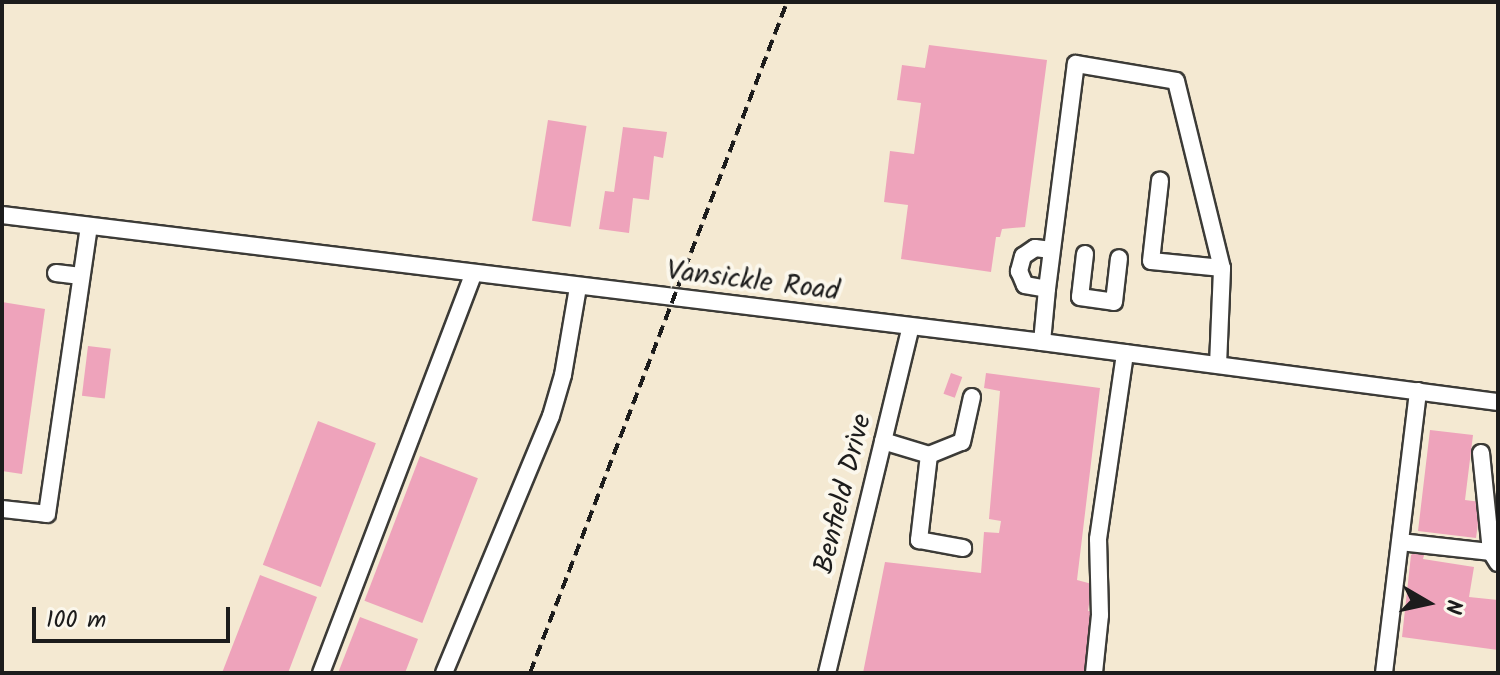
<!DOCTYPE html>
<style>
body{margin:0}
#map{position:relative;width:1500px;height:675px;overflow:hidden;background:#f4e9d2;font-family:Kalam,sans-serif}
div>[style]{position:absolute}
.building>*{inset:0;background:#eea3bb;transform-origin:0 0}
.roads{filter:drop-shadow(2px 0 #3c3b37) drop-shadow(-2px 0 #3c3b37) drop-shadow(0 2px #3c3b37) drop-shadow(0 -2px #3c3b37)}
.minor>*{height:16px;margin:-8px;padding:0 8px;transform-origin:8px;border-radius:8px;background:#fff}
.rail>*{height:4px;margin-top:-2px;transform-origin:0;background:repeating-linear-gradient(90deg,#1c1c1c 0 12px,transparent 0 18px)}
span{translate:-50% -50%;white-space:nowrap;text-align:center;line-height:1.15;-webkit-text-stroke:8px #fbf7ec;paint-order:stroke}
.street-label{font-size:28px;color:#1c1c1c}
.frame{position:absolute;inset:0;border:4px solid #1c1c1c;pointer-events:none}
.north{position:absolute;left:1388px;top:563px;width:80px;height:80px;-webkit-text-stroke:6px #fbf7ec;paint-order:stroke;rotate:99deg;font-size:22px;font-weight:700;line-height:32px;text-align:center;color:#1c1c1c}
.north::after{content:'';display:block;margin:auto;width:28px;height:36px;background:#1c1c1c;clip-path:polygon(50% 0,100% 100%,50% 72%,0 100%)}
.scale{position:absolute;left:32px;top:607px;width:198px;height:36px;box-sizing:border-box;border:4px solid #1c1c1c;border-top:0;padding-left:10px;font-size:24px;line-height:28px;white-space:nowrap;color:#1c1c1c;-webkit-text-stroke:6px #fbf7ec;paint-order:stroke}
</style>
<div id="map">
<div class="building">
<i style="clip-path:polygon(929px 45px,1047px 60px,1025px 227px,1002px 229px,1000px 237px,996px 237px,991px 272px,901px 259px,908px 205px,884px 202px,890px 151px,914px 154px,921px 103px,897px 100px,902px 65px,925px 68px)"></i>
<i style="left:548px;top:120px;width:39px;height:102px;rotate:9deg"></i>
<i style="clip-path:polygon(623px 127px,667px 132px,663px 158px,654px 156px,649px 200px,633px 198px,629px 233px,599px 229px,605px 191px,614px 192px)"></i>
<i style="clip-path:polygon(2px 302px,45px 309px,22px 474px,2px 471px)"></i>
<i style="left:88px;top:346px;width:23px;height:50px;rotate:7deg"></i>
<i style="left:951px;top:373px;width:12px;height:22px;rotate:20deg"></i>
<i style="clip-path:polygon(986px 373px,1100px 388px,1077px 580px,1092px 584px,1088px 611px,1096px 612px,1087px 673px,863px 673px,885px 562px,981px 573px,984px 532px,999px 533px,1001px 521px,989px 519px,1000px 391px,984px 388px)"></i>
<i style="left:318px;top:421px;width:62px;height:154px;rotate:21deg"></i>
<i style="clip-path:polygon(1430px 430px,1473px 435px,1465px 500px,1481px 502px,1476px 538px,1418px 531px)"></i>
<i style="left:420px;top:456px;width:62px;height:155px;rotate:21deg"></i>
<i style="clip-path:polygon(1417px 551px,1425px 552px,1423px 559px,1474px 567px,1469px 597px,1498px 600px,1498px 650px,1402px 637px,1411px 555px)"></i>
<i style="clip-path:polygon(260px 575px,317px 597px,288px 673px,222px 673px)"></i>
<i style="clip-path:polygon(360px 617px,418px 639px,405px 673px,338px 673px)"></i>
</div>
<div class="roads">
<div class="minor">
<i style="left:2px;top:215px;width:1048px;rotate:6.96deg"></i>
<i style="left:1042px;top:342px;width:460px;rotate:7.5deg"></i>
<i style="left:1051px;top:250px;width:16px;rotate:-173deg"></i>
<i style="left:1035px;top:248px;width:14px;rotate:146deg"></i>
<i style="left:1023px;top:256px;width:16px;rotate:105deg"></i>
<i style="left:1019px;top:271px;width:15px;rotate:67deg"></i>
<i style="left:1025px;top:285px;width:22px;rotate:10deg"></i>
<i style="left:1047px;top:289px;width:227px;rotate:-82.7deg"></i>
<i style="left:1076px;top:64px;width:101px;rotate:9.6deg"></i>
<i style="left:1176px;top:81px;width:193px;rotate:76.2deg"></i>
<i style="left:1222px;top:268px;width:71px;rotate:-174.4deg"></i>
<i style="left:1151px;top:261px;width:81px;rotate:-83.6deg"></i>
<i style="left:1085px;top:254px;width:43px;rotate:96.6deg"></i>
<i style="left:1080px;top:297px;width:34px;rotate:8deg"></i>
<i style="left:1114px;top:302px;width:44px;rotate:-83.5deg"></i>
<i style="left:56px;top:273px;width:25px;rotate:7deg"></i>
<i style="left:1042px;top:342px;width:53px;rotate:-84.6deg"></i>
<i style="left:1218px;top:365px;width:97px;rotate:-87.6deg"></i>
<i style="left:883px;top:441px;width:48px;rotate:16.9deg"></i>
<i style="left:929px;top:455px;width:86px;rotate:96.7deg"></i>
<i style="left:919px;top:540px;width:45px;rotate:10.3deg"></i>
<i style="left:1481px;top:453px;width:100px;rotate:84.2deg"></i>
<i style="left:1491px;top:552px;width:13px;rotate:58deg"></i>
<i style="left:929px;top:455px;width:35px;rotate:-22deg"></i>
<i style="left:962px;top:442px;width:46px;rotate:-77.5deg"></i>
<i style="left:2px;top:509px;width:45px;rotate:6.3deg"></i>
<i style="left:47px;top:514px;width:291px;rotate:-81.7deg"></i>
<i style="left:1400px;top:542px;width:92px;rotate:6.3deg"></i>
<i style="left:321px;top:673px;width:428px;rotate:-69.1deg"></i>
<i style="left:444px;top:673px;width:278px;rotate:-67.4deg"></i>
<i style="left:551px;top:416px;width:43px;rotate:-73.7deg"></i>
<i style="left:563px;top:375px;width:89px;rotate:-80.3deg"></i>
<i style="left:827px;top:673px;width:356px;rotate:-76.4deg"></i>
<i style="left:1094px;top:673px;width:58px;rotate:-84.1deg"></i>
<i style="left:1100px;top:615px;width:76px;rotate:-91.5deg"></i>
<i style="left:1098px;top:539px;width:188px;rotate:-81.7deg"></i>
<i style="left:1384px;top:673px;width:284px;rotate:-83.1deg"></i>
</div>
</div>
<div class="rail">
<i style="left:530px;top:673px;width:719px;rotate:-69.04deg"></i>
</div>
<div class="street-label">
<span style="left:753px;top:282px;rotate:7deg">Vansickle Road</span>
<span style="left:844px;top:494px;rotate:-76deg">Benfield Drive</span>
</div>
<div class="frame"></div>
<div class="north">N</div>
<div class="scale">100 m</div>
</div>
